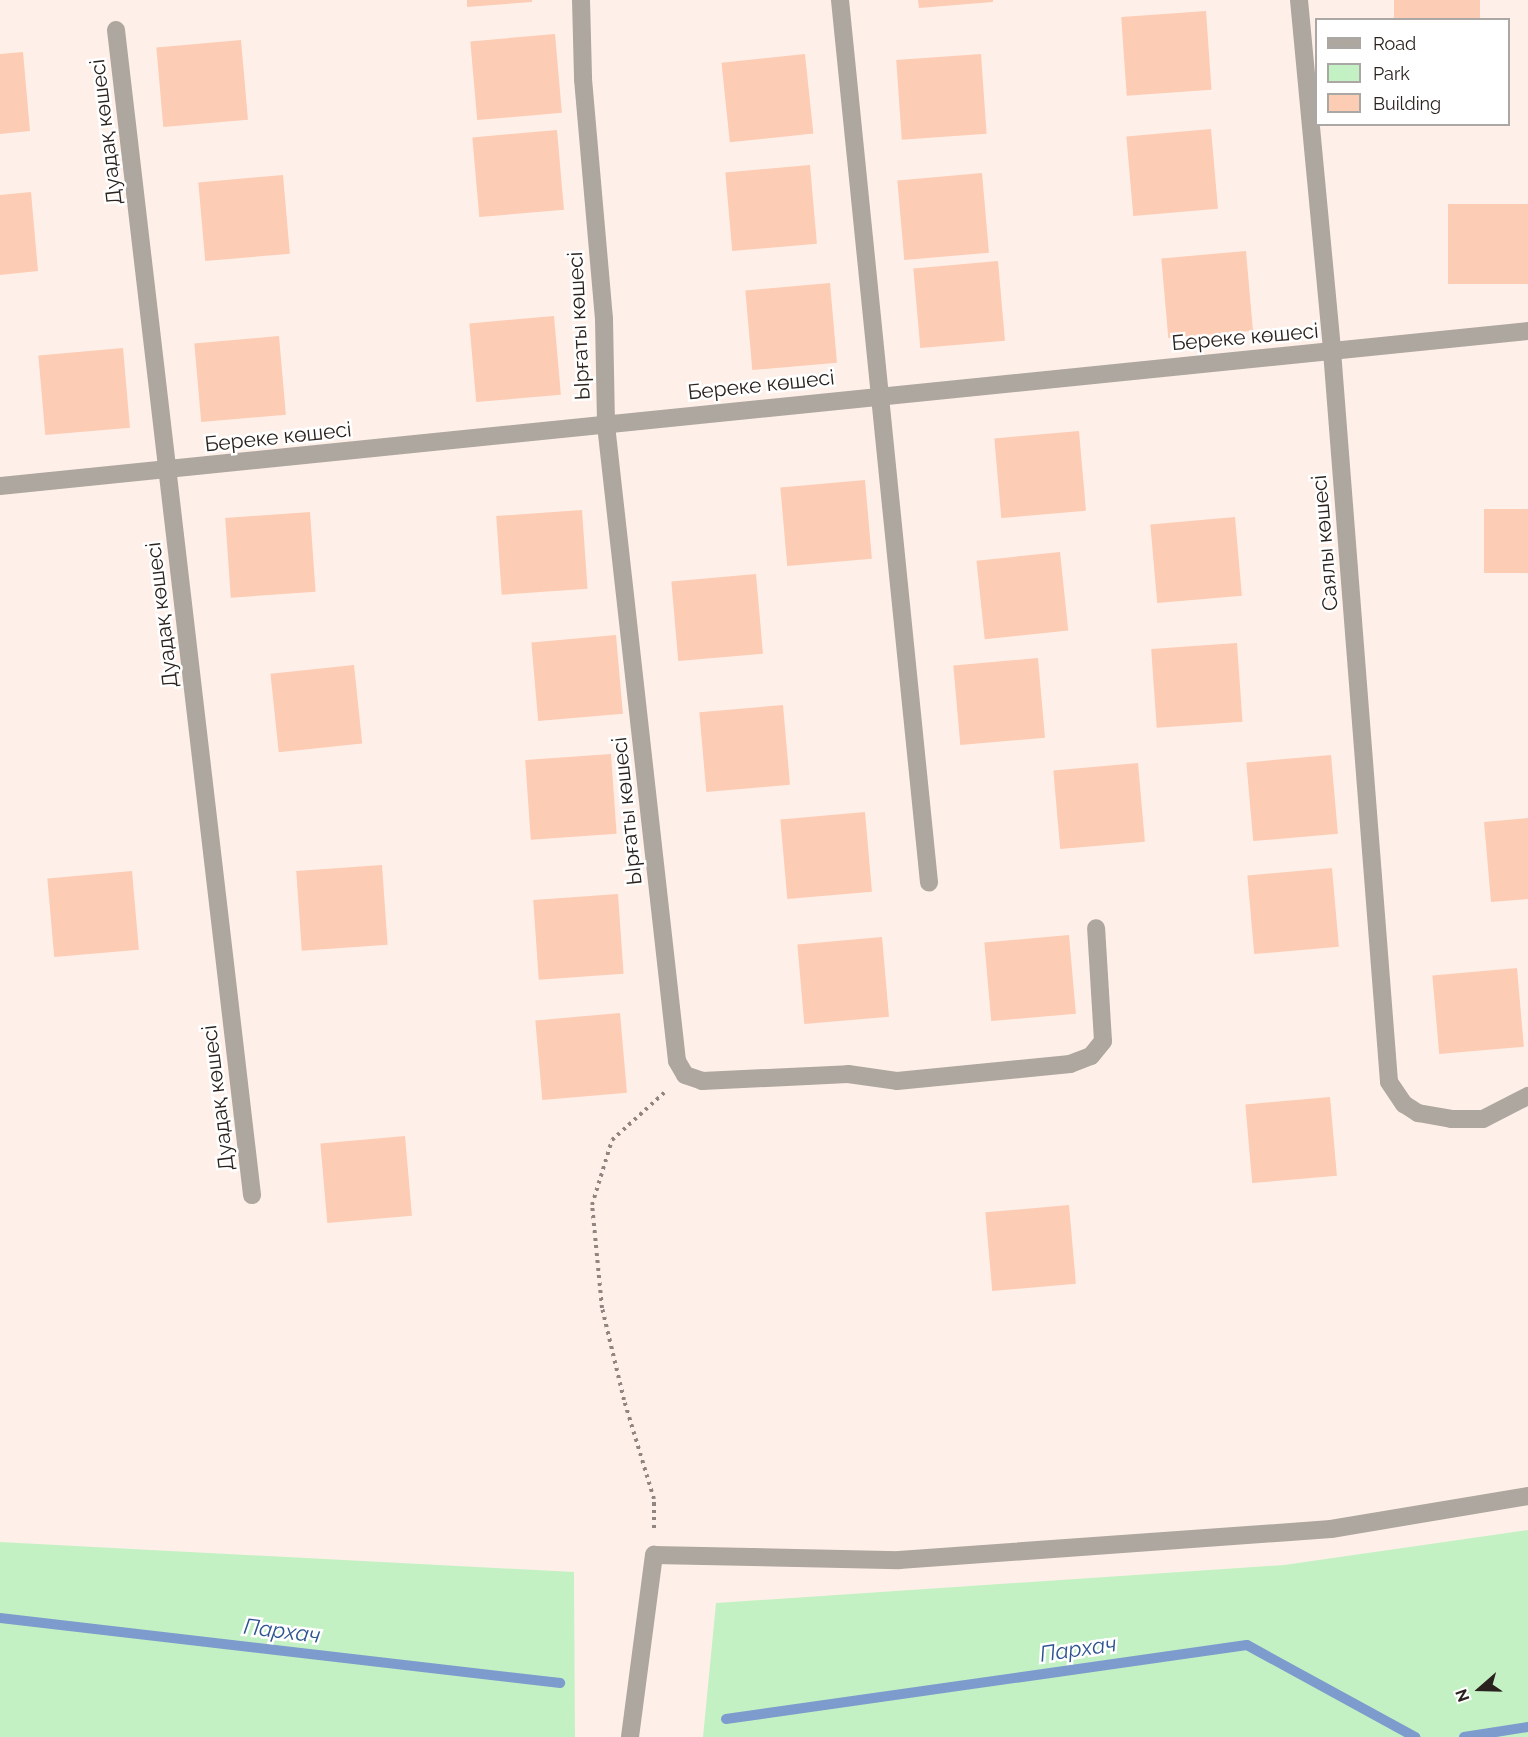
<!DOCTYPE html>
<meta charset="utf-8">
<style>
body{margin:0}
#map{position:relative;width:1528px;height:1737px;overflow:hidden;background:#fef0e9;font-family:Raleway,sans-serif}
div>[style]{position:absolute}
.green>*{inset:0;background:#c4f1c4}
.stream>*{height:10px;margin:-5px;padding:0 5px;transform-origin:5px;border-radius:5px;background:#7d9ccd}
.building>*{inset:0;background:#fdccb4;transform-origin:0 0}
.path>*{height:4px;margin-top:-2px;transform-origin:0;background:repeating-linear-gradient(90deg,#908580 0 3px,transparent 0 7.5px)}
.minor>*{height:18px;margin:-9px;padding:0 9px;transform-origin:9px;border-radius:9px;background:#aea79f}
span{translate:-50% -50%;white-space:nowrap;text-align:center;line-height:1.15;-webkit-text-stroke:5px #fff;paint-order:stroke}
.street-label{font-size:21px;color:#2a221e}
.water-label{font-size:22px;color:#2d5391;font-style:italic}
.legend{position:absolute;left:1315px;top:18px;width:195px;height:108px;box-sizing:border-box;background:#fff;border:2px solid #aaa7a5;margin:0;padding:8px 10px;list-style:none;font-size:18px;color:#2a221e}
.legend li{display:flex;align-items:center;gap:12px;height:30px}
.legend b{width:30px;border:2px solid #aaa7a5}
.north{position:absolute;left:1450px;top:1659px;width:60px;height:60px;-webkit-text-stroke:4px #fff;paint-order:stroke;rotate:250deg;font-size:16px;font-weight:700;line-height:24px;text-align:center;color:#2a221e}
.north::after{content:'';display:block;margin:auto;width:21px;height:27px;background:#2a221e;clip-path:polygon(50% 0,100% 100%,50% 72%,0 100%)}
</style>
<div id="map">
<div class="green">
<i style="clip-path:polygon(1528px 1530px,1528px 1737px,703px 1737px,716px 1603px,1284px 1565px)"></i>
<i style="clip-path:polygon(0 1542px,574px 1572px,575px 1737px,0 1737px)"></i>
</div>
<div class="stream">
<i style="left:0;top:1618px;width:564px;rotate:6.62deg"></i>
<i style="left:726px;top:1719px;width:526px;rotate:-8.08deg"></i>
<i style="left:1247px;top:1645px;width:192px;rotate:28.7deg"></i>
<i style="left:1464px;top:1737px;width:65px;rotate:-8.9deg"></i>
</div>
<div class="building">
<i style="clip-path:polygon(467px 0,532px 0,532px 2px,467px 7px)"></i>
<i style="clip-path:polygon(918px 0,993px 0,993px 2px,919px 8px)"></i>
<i style="left:1394px;top:0;width:86px;height:20px"></i>
<i style="left:1206px;top:11px;width:79px;height:85px;rotate:86deg"></i>
<i style="left:555px;top:34px;width:79px;height:85px;rotate:85deg"></i>
<i style="left:241px;top:40px;width:80px;height:85px;rotate:85deg"></i>
<i style="clip-path:polygon(23px 52px,30px 131px,0 134px,0 54px)"></i>
<i style="left:805px;top:54px;width:80px;height:84px;rotate:84deg"></i>
<i style="left:981px;top:54px;width:80px;height:85px;rotate:86deg"></i>
<i style="left:1211px;top:129px;width:80px;height:85px;rotate:85deg"></i>
<i style="left:557px;top:130px;width:80px;height:85px;rotate:85deg"></i>
<i style="left:810px;top:165px;width:79px;height:85px;rotate:85deg"></i>
<i style="left:982px;top:173px;width:80px;height:85px;rotate:85deg"></i>
<i style="left:283px;top:175px;width:79px;height:85px;rotate:85deg"></i>
<i style="clip-path:polygon(31px 192px,38px 271px,0 275px,0 195px)"></i>
<i style="left:1528px;top:204px;width:80px;height:80px;rotate:90deg"></i>
<i style="left:1246px;top:251px;width:80px;height:85px;rotate:85deg"></i>
<i style="left:998px;top:261px;width:80px;height:85px;rotate:85deg"></i>
<i style="left:830px;top:283px;width:80px;height:85px;rotate:85deg"></i>
<i style="left:554px;top:316px;width:79px;height:85px;rotate:85deg"></i>
<i style="left:279px;top:336px;width:79px;height:85px;rotate:85deg"></i>
<i style="left:123px;top:348px;width:80px;height:85px;rotate:85deg"></i>
<i style="left:1079px;top:431px;width:80px;height:85px;rotate:85deg"></i>
<i style="left:865px;top:480px;width:79px;height:85px;rotate:85deg"></i>
<i style="left:1528px;top:509px;width:64px;height:44px;rotate:90deg"></i>
<i style="left:582px;top:510px;width:79px;height:86px;rotate:86deg"></i>
<i style="left:310px;top:512px;width:80px;height:85px;rotate:86deg"></i>
<i style="left:1235px;top:517px;width:79px;height:85px;rotate:85deg"></i>
<i style="left:1060px;top:552px;width:79px;height:84px;rotate:84deg"></i>
<i style="left:756px;top:574px;width:80px;height:85px;rotate:85deg"></i>
<i style="left:616px;top:635px;width:79px;height:85px;rotate:85deg"></i>
<i style="left:1237px;top:643px;width:79px;height:86px;rotate:86deg"></i>
<i style="left:1038px;top:658px;width:80px;height:85px;rotate:85deg"></i>
<i style="left:354px;top:665px;width:79px;height:84px;rotate:84deg"></i>
<i style="left:783px;top:705px;width:80px;height:84px;rotate:85deg"></i>
<i style="left:611px;top:754px;width:80px;height:86px;rotate:86deg"></i>
<i style="left:1331px;top:755px;width:79px;height:85px;rotate:85deg"></i>
<i style="left:1138px;top:763px;width:79px;height:85px;rotate:85deg"></i>
<i style="left:865px;top:812px;width:80px;height:85px;rotate:85deg"></i>
<i style="clip-path:polygon(1528px 818px,1528px 899px,1491px 902px,1484px 822px)"></i>
<i style="left:382px;top:865px;width:80px;height:86px;rotate:86deg"></i>
<i style="left:1332px;top:868px;width:79px;height:85px;rotate:85deg"></i>
<i style="left:132px;top:871px;width:79px;height:85px;rotate:85deg"></i>
<i style="left:618px;top:894px;width:80px;height:85px;rotate:86deg"></i>
<i style="left:1069px;top:935px;width:79px;height:85px;rotate:85deg"></i>
<i style="left:882px;top:937px;width:80px;height:85px;rotate:85deg"></i>
<i style="left:1517px;top:968px;width:79px;height:85px;rotate:85deg"></i>
<i style="left:620px;top:1013px;width:80px;height:85px;rotate:85deg"></i>
<i style="left:1330px;top:1097px;width:79px;height:85px;rotate:85deg"></i>
<i style="left:405px;top:1136px;width:80px;height:85px;rotate:85deg"></i>
<i style="left:1069px;top:1205px;width:79px;height:84px;rotate:85deg"></i>
</div>
<div class="path">
<i style="left:654px;top:1528px;width:29px;rotate:-90deg"></i>
<i style="left:654px;top:1499px;width:103px;rotate:-106.9deg"></i>
<i style="left:624px;top:1400px;width:95px;rotate:-103.4deg"></i>
<i style="left:602px;top:1308px;width:103px;rotate:-95.5deg"></i>
<i style="left:592px;top:1205px;width:68px;rotate:-72.9deg"></i>
<i style="left:612px;top:1140px;width:72px;rotate:-42.2deg"></i>
</div>
<div class="minor">
<i style="left:581px;top:0;width:79px;rotate:88.5deg"></i>
<i style="left:583px;top:79px;width:241px;rotate:85deg"></i>
<i style="left:604px;top:319px;width:106px;rotate:88.9deg"></i>
<i style="left:606px;top:425px;width:640px;rotate:83.63deg"></i>
<i style="left:677px;top:1061px;width:16px;rotate:60deg"></i>
<i style="left:685px;top:1075px;width:18px;rotate:19deg"></i>
<i style="left:702px;top:1081px;width:146px;rotate:-2.7deg"></i>
<i style="left:848px;top:1074px;width:49px;rotate:8.1deg"></i>
<i style="left:897px;top:1081px;width:174px;rotate:-5.6deg"></i>
<i style="left:1070px;top:1064px;width:22px;rotate:-21deg"></i>
<i style="left:1091px;top:1056px;width:19px;rotate:-51deg"></i>
<i style="left:1103px;top:1041px;width:113px;rotate:-93.5deg"></i>
<i style="left:840px;top:0;width:887px;rotate:84.24deg"></i>
<i style="left:1299px;top:0;width:353px;rotate:84.6deg"></i>
<i style="left:1332px;top:351px;width:733px;rotate:85.54deg"></i>
<i style="left:1389px;top:1082px;width:27px;rotate:56deg"></i>
<i style="left:1404px;top:1104px;width:17px;rotate:33deg"></i>
<i style="left:1418px;top:1113px;width:34px;rotate:10deg"></i>
<i style="left:1451px;top:1119px;width:32px"></i>
<i style="left:1483px;top:1119px;width:51px;rotate:-27.1deg"></i>
<i style="left:116px;top:30px;width:1173px;rotate:83.34deg"></i>
<i style="left:0;top:486px;width:1536px;rotate:-5.79deg"></i>
<i style="left:630px;top:1737px;width:184px;rotate:-82.5deg"></i>
<i style="left:654px;top:1555px;width:245px;rotate:1.2deg"></i>
<i style="left:899px;top:1560px;width:433px;rotate:-4.1deg"></i>
<i style="left:1331px;top:1529px;width:200px;rotate:-9.5deg"></i>
</div>
<div class="street-label">
<span style="left:106px;top:132px;rotate:-97deg">Дуадақ көшесі</span>
<span style="left:579px;top:326px;rotate:-93deg">Ырғаты көшесі</span>
<span style="left:1245px;top:337px;rotate:-5deg">Береке көшесі</span>
<span style="left:761px;top:385px;rotate:-6deg">Береке көшесі</span>
<span style="left:278px;top:437px;rotate:-6deg">Береке көшесі</span>
<span style="left:1325px;top:543px;rotate:-95deg">Саялы көшесі</span>
<span style="left:162px;top:615px;rotate:-97deg">Дуадақ көшесі</span>
<span style="left:627px;top:811px;rotate:-96deg">Ырғаты көшесі</span>
<span style="left:218px;top:1098px;rotate:-97deg">Дуадақ көшесі</span>
</div>
<div class="water-label">
<span style="left:282px;top:1631px;rotate:7deg">Пархач</span>
<span style="left:1078px;top:1649px;rotate:-8deg">Пархач</span>
</div>
<ul class="legend">
<li><b style="height:8px;background:#aea79f"></b>Road</li>
<li><b style="height:16px;background:#c4f1c4"></b>Park</li>
<li><b style="height:16px;background:#fdccb4"></b>Building</li>
</ul>
<div class="north">N</div>
</div>
